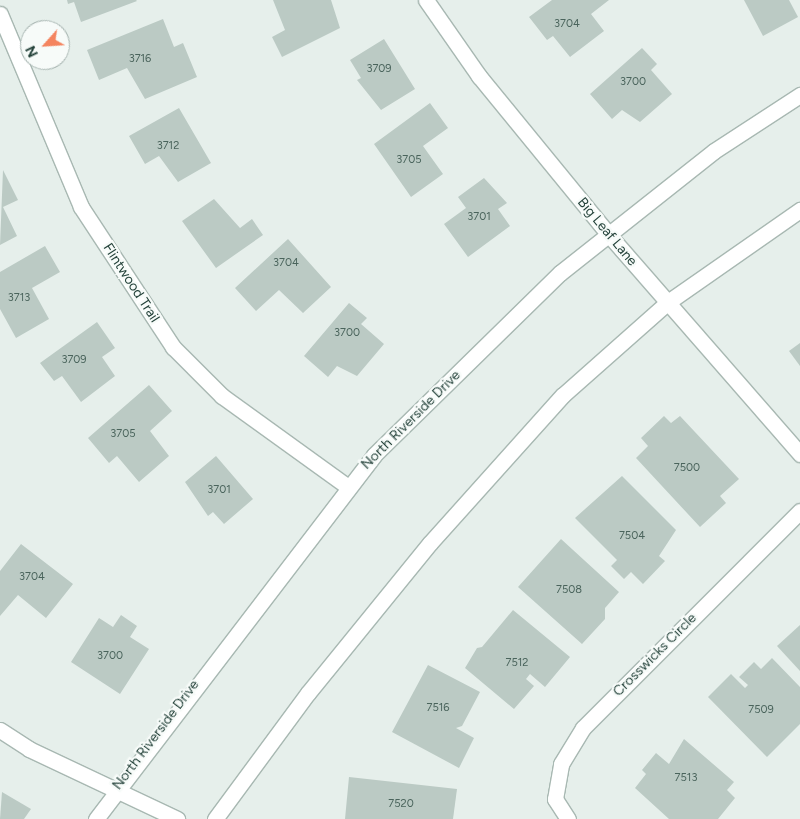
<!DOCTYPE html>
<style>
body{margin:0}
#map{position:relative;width:800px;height:819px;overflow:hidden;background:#e6efeb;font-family:Figtree,sans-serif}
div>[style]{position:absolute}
.building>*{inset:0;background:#bbcac4}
.roads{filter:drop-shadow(1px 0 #a8b8b2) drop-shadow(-1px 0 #a8b8b2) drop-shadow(0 1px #a8b8b2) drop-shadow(0 -1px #a8b8b2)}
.minor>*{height:15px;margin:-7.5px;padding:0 7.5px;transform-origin:7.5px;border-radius:7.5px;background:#fff}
.tertiary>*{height:15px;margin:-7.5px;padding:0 7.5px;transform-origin:7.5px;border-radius:7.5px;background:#fff}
.secondary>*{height:15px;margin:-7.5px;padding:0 7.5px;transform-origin:7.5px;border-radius:7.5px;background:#fff}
span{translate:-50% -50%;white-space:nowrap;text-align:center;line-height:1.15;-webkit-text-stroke:4.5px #f7fbf9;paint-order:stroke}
.number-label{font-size:11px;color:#4a645c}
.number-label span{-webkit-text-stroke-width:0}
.street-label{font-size:14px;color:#24423a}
.north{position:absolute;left:20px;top:20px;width:50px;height:50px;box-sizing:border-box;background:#f7fbf9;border:1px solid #a3b1ad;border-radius:50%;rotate:244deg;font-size:14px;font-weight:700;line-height:20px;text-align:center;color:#24423a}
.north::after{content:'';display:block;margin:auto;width:18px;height:22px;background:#f4845f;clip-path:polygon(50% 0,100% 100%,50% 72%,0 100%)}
</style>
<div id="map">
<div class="building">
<i style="clip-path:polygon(67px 0,136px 0,137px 1px,81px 22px,74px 2px,68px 4px)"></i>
<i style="clip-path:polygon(273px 0,331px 0,340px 28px,282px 57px,272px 37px,285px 30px)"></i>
<i style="clip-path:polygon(552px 0,609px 0,591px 14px,604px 31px,570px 57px,553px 36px,547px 40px,529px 17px)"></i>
<i style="clip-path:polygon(744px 0,789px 0,798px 17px,763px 36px)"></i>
<i style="clip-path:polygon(163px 19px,174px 47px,183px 43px,197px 77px,145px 99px,127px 68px,99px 80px,87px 50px)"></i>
<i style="clip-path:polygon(384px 39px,415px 89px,381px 110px,357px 80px,361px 78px,350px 60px)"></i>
<i style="clip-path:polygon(642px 48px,657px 64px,651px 70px,672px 94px,640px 122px,622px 110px,612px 119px,590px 94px)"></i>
<i style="clip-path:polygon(430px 103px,448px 128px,423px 146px,443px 174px,411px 197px,374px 144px)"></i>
<i style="clip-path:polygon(179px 108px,211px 163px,178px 182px,159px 156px,145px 164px,129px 136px)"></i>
<i style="clip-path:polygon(3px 170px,18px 200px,3px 207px,17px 236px,0 245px)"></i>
<i style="clip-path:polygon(484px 178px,507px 203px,498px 209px,510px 226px,468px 257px,444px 224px,466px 208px,458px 197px)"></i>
<i style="clip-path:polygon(214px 199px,240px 228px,252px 219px,263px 235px,216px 268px,182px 221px)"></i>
<i style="clip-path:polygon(288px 239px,331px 287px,303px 313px,279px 290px,256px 311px,235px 288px)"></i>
<i style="clip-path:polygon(45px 246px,60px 272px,32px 288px,49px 319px,16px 338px,0 309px,0 272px)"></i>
<i style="clip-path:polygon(349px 303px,367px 318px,361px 324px,384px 344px,357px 376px,337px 366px,328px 377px,304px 356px)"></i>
<i style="clip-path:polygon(97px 322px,115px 348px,102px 357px,115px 376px,81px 402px,62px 376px,54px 381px,40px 363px)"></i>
<i style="clip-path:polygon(800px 343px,800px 366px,789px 351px)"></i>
<i style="clip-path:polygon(149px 385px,172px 411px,150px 431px,169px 456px,139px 482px,117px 456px,109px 463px,88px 438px)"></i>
<i style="clip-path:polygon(664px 416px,671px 423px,680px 416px,739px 479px,720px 496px,726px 503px,700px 527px,636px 458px,648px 446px,641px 438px)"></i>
<i style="clip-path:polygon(216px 456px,253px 499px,224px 524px,213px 512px,208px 516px,185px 482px)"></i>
<i style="clip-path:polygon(622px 476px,676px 530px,659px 556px,665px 561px,643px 584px,631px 572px,624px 579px,611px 566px,617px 560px,575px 518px)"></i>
<i style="clip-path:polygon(561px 539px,619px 592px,605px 608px,605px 619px,582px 644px,518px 587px)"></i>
<i style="clip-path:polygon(21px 544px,73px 584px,46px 618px,18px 595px,0 616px,0 571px)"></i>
<i style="clip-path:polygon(513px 610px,570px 657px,545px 687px,530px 674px,526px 679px,534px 686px,514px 709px,465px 668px,477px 648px,482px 647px)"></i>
<i style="clip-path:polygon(121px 615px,137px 626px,130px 637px,149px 649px,120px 694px,71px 662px,99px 618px,113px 627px)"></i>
<i style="clip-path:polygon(800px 625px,800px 671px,777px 646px)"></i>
<i style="clip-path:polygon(772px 658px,800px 687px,800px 724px,767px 757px,708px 697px,731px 674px,745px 688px,748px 685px,739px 677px,754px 662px,761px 669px)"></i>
<i style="clip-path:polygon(428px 665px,480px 692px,462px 726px,456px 728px,474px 738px,459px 768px,392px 732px)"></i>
<i style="clip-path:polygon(684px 739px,734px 782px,727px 790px,735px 798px,718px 819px,669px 819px,635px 788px,646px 774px,642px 770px,656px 753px,669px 764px)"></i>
<i style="clip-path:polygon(349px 777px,457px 789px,453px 819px,345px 819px)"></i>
<i style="clip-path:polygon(2px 792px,31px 809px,24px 819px,0 819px)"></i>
</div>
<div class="roads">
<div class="minor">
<i style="left:426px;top:0;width:93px;rotate:55.1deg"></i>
<i style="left:479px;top:76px;width:205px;rotate:50.7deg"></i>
<i style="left:609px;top:235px;width:291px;rotate:48.9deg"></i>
<i style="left:0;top:14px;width:209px;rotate:67.2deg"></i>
<i style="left:81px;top:207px;width:168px;rotate:56.7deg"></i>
<i style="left:173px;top:347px;width:69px;rotate:45deg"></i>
<i style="left:222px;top:396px;width:154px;rotate:35.8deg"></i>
<i style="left:568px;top:819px;width:24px;rotate:-123deg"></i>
<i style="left:555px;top:799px;width:36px;rotate:-80deg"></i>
<i style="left:561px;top:764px;width:42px;rotate:-58.6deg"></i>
<i style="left:583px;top:728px;width:307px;rotate:-45deg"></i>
</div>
<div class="tertiary">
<i style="left:0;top:730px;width:35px;rotate:33deg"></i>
<i style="left:29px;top:749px;width:164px;rotate:25.3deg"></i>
</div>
<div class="secondary">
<i style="left:96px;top:819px;width:458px;rotate:-52.6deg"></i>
<i style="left:374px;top:455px;width:260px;rotate:-44.4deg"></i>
<i style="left:560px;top:273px;width:196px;rotate:-38.4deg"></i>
<i style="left:714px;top:151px;width:103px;rotate:-33.1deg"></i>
<i style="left:215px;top:819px;width:157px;rotate:-53.6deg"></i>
<i style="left:308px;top:693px;width:193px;rotate:-50.9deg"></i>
<i style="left:430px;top:543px;width:199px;rotate:-48.1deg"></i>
<i style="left:563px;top:395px;width:140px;rotate:-41.5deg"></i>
<i style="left:668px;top:302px;width:161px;rotate:-34.9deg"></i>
</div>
</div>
<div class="number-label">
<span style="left:567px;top:24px">3704</span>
<span style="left:140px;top:59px">3716</span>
<span style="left:379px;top:69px">3709</span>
<span style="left:633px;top:82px">3700</span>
<span style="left:168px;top:146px">3712</span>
<span style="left:409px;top:160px">3705</span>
<span style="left:479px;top:217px">3701</span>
<span style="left:286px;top:263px">3704</span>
<span style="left:19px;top:298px">3713</span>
<span style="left:347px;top:333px">3700</span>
<span style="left:74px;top:360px">3709</span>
<span style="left:123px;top:434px">3705</span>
<span style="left:687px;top:468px">7500</span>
<span style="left:219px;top:490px">3701</span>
<span style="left:632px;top:536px">7504</span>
<span style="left:32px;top:577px">3704</span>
<span style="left:569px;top:590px">7508</span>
<span style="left:110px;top:656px">3700</span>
<span style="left:517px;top:663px">7512</span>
<span style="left:438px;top:708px">7516</span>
<span style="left:761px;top:710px">7509</span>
<span style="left:686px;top:778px">7513</span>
<span style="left:401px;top:804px">7520</span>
</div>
<div class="street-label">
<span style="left:607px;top:232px;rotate:50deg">Big Leaf Lane</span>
<span style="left:131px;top:283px;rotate:57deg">Flintwood Trail</span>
<span style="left:411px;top:420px;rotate:-45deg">North Riverside Drive</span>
<span style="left:655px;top:655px;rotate:-45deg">Crosswicks Circle</span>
<span style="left:156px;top:735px;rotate:-53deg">North Riverside Drive</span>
</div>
<div class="north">N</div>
</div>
